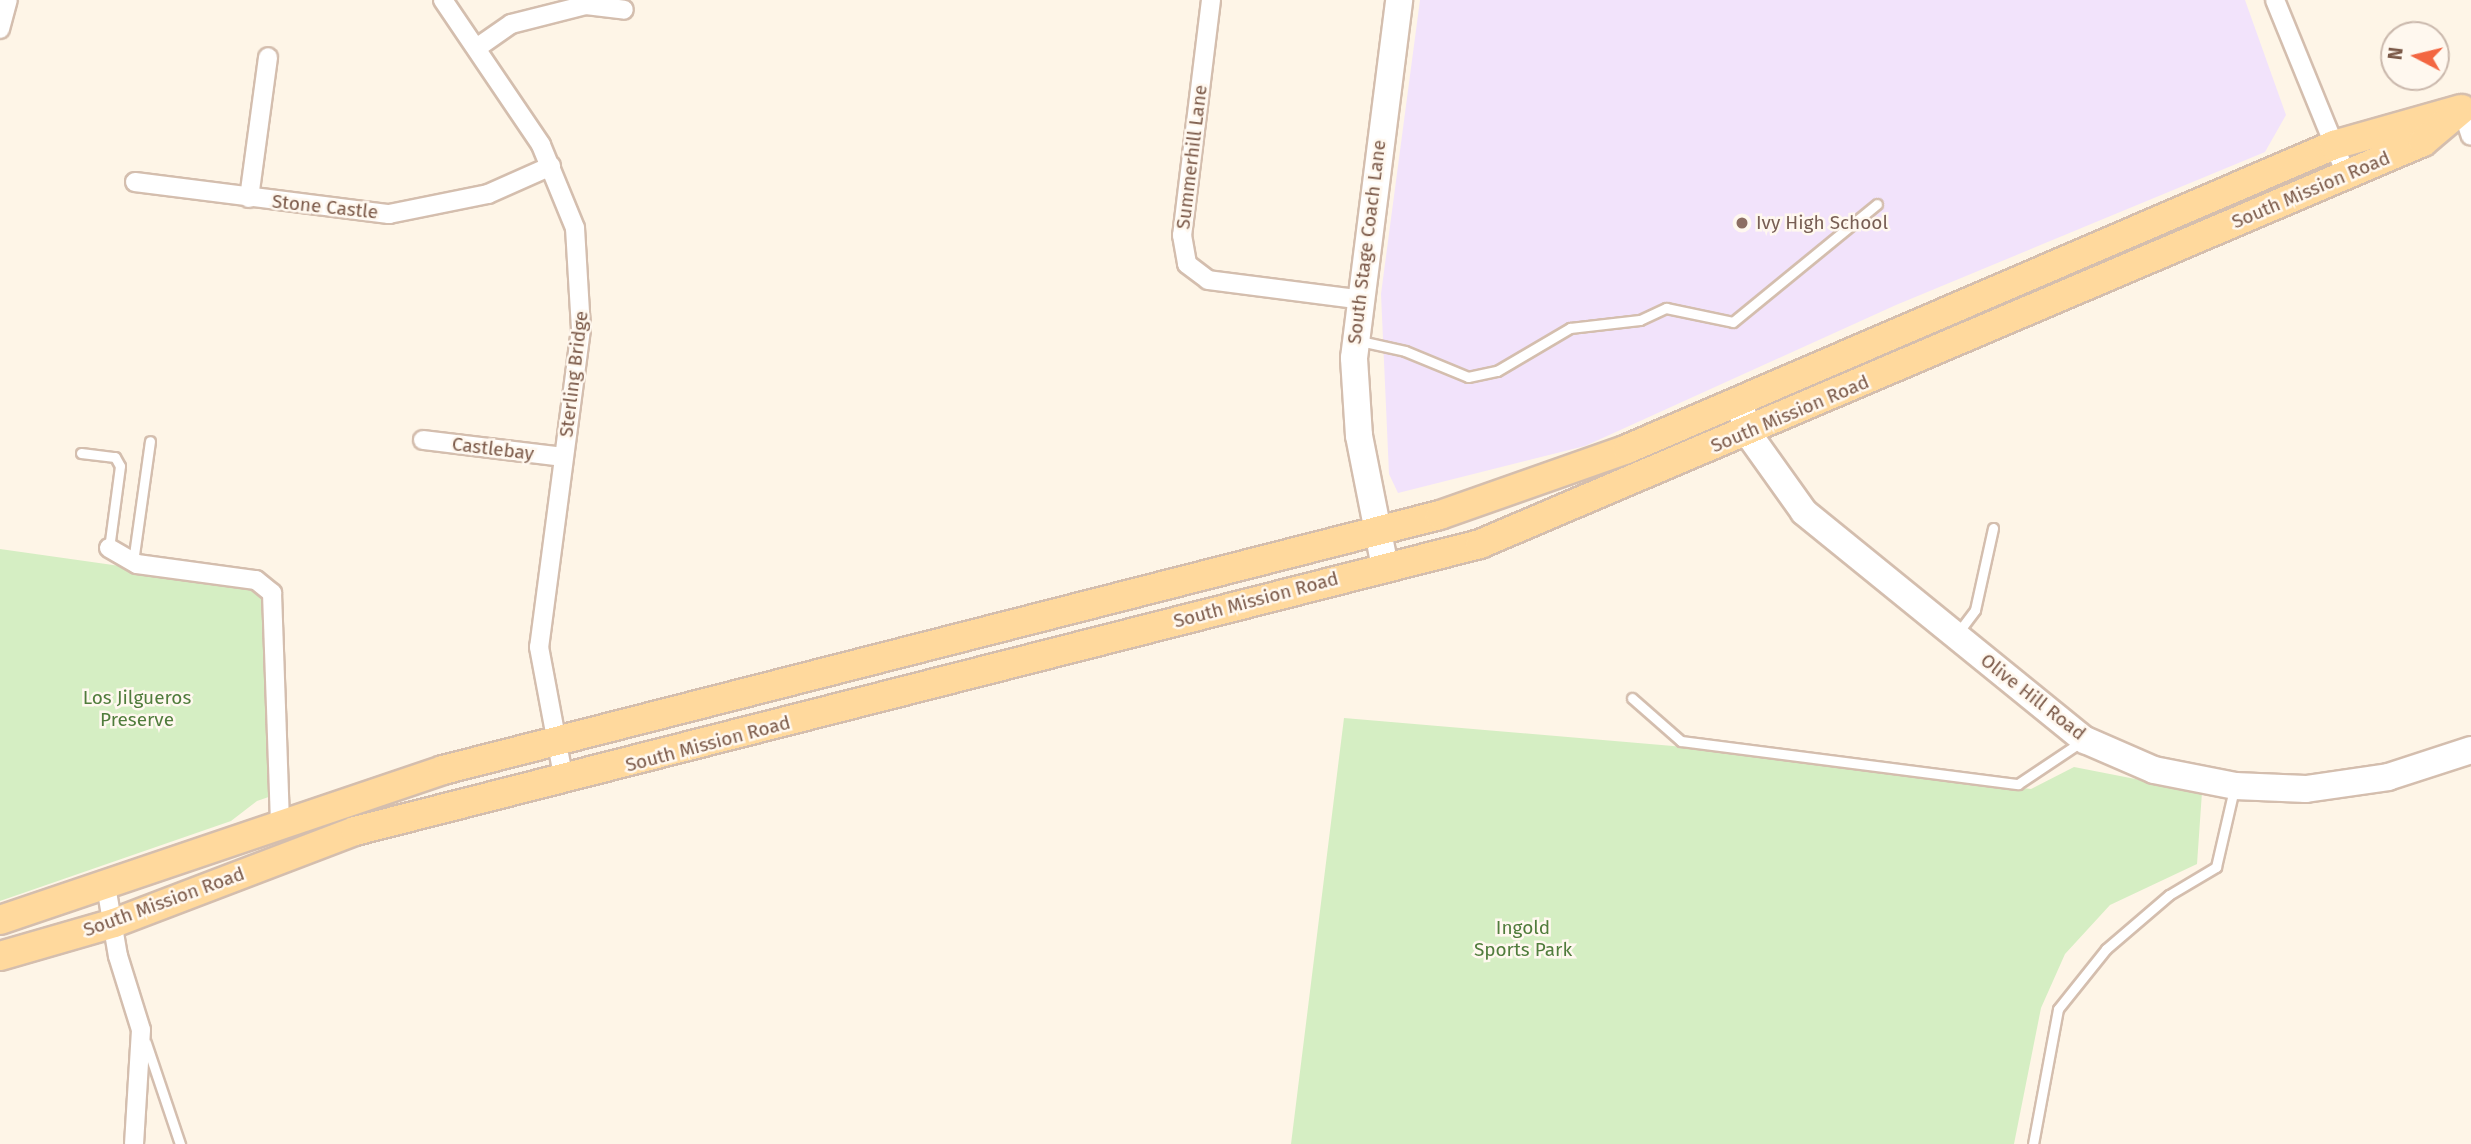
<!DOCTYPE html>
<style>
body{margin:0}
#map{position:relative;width:2471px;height:1144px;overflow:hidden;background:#fef5e7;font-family:"Fira Sans",sans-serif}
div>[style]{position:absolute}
.education>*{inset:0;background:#f2e3fb}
.green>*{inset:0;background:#d5eec3}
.roads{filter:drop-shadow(2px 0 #d4beae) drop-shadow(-2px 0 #d4beae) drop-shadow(0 2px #d4beae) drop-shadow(0 -2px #d4beae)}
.lane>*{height:9px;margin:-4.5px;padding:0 4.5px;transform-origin:4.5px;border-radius:4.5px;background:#fff}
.street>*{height:18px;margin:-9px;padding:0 9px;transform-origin:9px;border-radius:9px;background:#fff}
.secondary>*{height:26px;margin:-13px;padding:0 13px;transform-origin:13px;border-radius:13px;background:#fff}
.primary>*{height:28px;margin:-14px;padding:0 14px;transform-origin:14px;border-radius:14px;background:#ffd99d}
.dots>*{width:19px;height:19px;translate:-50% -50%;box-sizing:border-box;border:4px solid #fff8ef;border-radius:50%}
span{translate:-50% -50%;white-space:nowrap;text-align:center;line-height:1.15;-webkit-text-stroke:5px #fff8ef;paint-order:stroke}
.street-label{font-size:19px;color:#7b5948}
.education-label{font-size:19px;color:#785e54}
.left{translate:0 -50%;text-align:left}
.park-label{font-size:19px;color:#507c3c}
.north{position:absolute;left:2380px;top:21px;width:70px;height:70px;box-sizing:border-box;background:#fff8ef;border:2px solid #cab8ac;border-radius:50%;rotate:277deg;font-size:19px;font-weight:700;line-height:28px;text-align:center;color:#7b5948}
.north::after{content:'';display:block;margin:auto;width:24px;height:32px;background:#f36641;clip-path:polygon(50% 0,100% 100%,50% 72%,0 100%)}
</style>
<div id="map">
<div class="education">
<i style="clip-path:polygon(1420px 0,2245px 0,2286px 115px,2265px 152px,1896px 305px,1585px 446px,1398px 493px,1389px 474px,1381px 294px)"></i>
</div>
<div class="green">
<i style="clip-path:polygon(0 549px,282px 589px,277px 649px,286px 791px,257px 801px,231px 821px,0 901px)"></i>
<i style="clip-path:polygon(1344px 718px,1673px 746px,2031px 789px,2074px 767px,2202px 792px,2197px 864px,2110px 905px,2065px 954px,2041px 1008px,2014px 1144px,1291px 1144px)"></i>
</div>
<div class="roads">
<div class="lane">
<i style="left:1360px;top:341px;width:46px;rotate:12.5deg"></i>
<i style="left:1405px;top:351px;width:68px;rotate:22.4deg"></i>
<i style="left:1468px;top:377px;width:30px;rotate:-12deg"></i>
<i style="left:1497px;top:371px;width:85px;rotate:-30.5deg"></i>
<i style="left:1570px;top:328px;width:70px;rotate:-6.5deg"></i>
<i style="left:1640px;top:320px;width:29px;rotate:-25deg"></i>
<i style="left:1666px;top:308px;width:68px;rotate:11.8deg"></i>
<i style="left:1733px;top:322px;width:186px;rotate:-39.3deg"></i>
<i style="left:81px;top:453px;width:34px;rotate:7deg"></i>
<i style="left:115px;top:457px;width:10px;rotate:61deg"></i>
<i style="left:120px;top:466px;width:83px;rotate:97.6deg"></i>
<i style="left:133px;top:562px;width:122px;rotate:-82deg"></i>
<i style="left:1957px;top:634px;width:30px;rotate:-53deg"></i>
<i style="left:1975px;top:610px;width:84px;rotate:-77.6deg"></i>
<i style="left:1632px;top:698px;width:65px;rotate:41.3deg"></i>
<i style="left:1681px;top:741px;width:340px;rotate:7.3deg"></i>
<i style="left:2018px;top:784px;width:76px;rotate:-33.7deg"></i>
<i style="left:146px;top:1043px;width:107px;rotate:71.4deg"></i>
<i style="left:2033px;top:1144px;width:137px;rotate:-79.5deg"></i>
<i style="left:2058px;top:1009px;width:77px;rotate:-51.3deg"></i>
<i style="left:2106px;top:949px;width:83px;rotate:-40.6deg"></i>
<i style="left:2169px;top:895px;width:55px;rotate:-30.8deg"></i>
<i style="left:2216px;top:867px;width:80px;rotate:-77deg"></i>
</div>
<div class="street">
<i style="left:443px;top:0;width:175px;rotate:55.9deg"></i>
<i style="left:541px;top:145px;width:90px;rotate:67.7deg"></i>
<i style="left:575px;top:228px;width:101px;rotate:86.6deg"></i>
<i style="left:581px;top:329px;width:321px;rotate:97.5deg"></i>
<i style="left:539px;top:647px;width:136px;rotate:79.4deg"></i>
<i style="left:1211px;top:0;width:237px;rotate:97deg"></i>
<i style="left:1182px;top:235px;width:29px;rotate:80deg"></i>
<i style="left:1187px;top:264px;width:26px;rotate:37deg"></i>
<i style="left:1208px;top:280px;width:150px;rotate:7.3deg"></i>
<i style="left:2275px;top:0;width:188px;rotate:67.8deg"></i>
<i style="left:0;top:29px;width:30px;rotate:-75deg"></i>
<i style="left:478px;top:47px;width:40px;rotate:-34.9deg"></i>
<i style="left:511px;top:24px;width:77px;rotate:-14.2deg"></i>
<i style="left:586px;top:5px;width:38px;rotate:7deg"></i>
<i style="left:2462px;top:109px;width:28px;rotate:72deg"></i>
<i style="left:135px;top:182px;width:256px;rotate:7.2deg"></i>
<i style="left:389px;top:214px;width:101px;rotate:-11.4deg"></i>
<i style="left:488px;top:194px;width:69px;rotate:-24deg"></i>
<i style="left:249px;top:198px;width:142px;rotate:-82.3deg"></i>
<i style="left:423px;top:440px;width:141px;rotate:6.9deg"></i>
<i style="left:109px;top:548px;width:32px;rotate:30deg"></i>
<i style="left:137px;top:564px;width:120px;rotate:7.7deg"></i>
<i style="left:256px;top:580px;width:21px;rotate:39deg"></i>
<i style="left:272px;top:593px;width:230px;rotate:88deg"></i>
<i style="left:106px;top:886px;width:71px;rotate:80.3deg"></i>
<i style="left:118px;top:956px;width:77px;rotate:72.7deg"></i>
<i style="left:141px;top:1030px;width:114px;rotate:93.5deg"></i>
</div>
<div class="secondary">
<i style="left:1742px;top:411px;width:22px;rotate:77deg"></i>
<i style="left:1747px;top:432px;width:98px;rotate:54.5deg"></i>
<i style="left:1804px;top:512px;width:362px;rotate:39.1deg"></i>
<i style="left:2085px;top:740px;width:75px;rotate:23.5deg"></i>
<i style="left:2154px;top:770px;width:83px;rotate:11.2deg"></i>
<i style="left:2235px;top:786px;width:71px;rotate:2.4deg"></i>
<i style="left:2306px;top:789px;width:83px;rotate:-8.3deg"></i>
<i style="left:2388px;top:777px;width:87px;rotate:-18deg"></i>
<i style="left:1385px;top:567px;width:134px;rotate:-101.2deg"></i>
<i style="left:1359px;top:436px;width:78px;rotate:-93.7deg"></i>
<i style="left:1354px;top:358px;width:361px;rotate:-82.8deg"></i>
</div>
<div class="primary">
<i style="left:0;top:920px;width:468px;rotate:-18.7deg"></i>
<i style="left:443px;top:770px;width:1029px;rotate:-14.35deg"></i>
<i style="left:1440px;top:515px;width:198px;rotate:-19.4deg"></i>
<i style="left:1627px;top:449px;width:770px;rotate:-23.27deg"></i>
<i style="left:2334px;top:145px;width:129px;rotate:-15.8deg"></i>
<i style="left:0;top:956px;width:119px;rotate:-16.1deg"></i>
<i style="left:114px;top:923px;width:258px;rotate:-20.9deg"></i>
<i style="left:355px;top:831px;width:1161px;rotate:-14.31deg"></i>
<i style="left:1480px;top:544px;width:1025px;rotate:-23.09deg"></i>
<i style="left:2423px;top:142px;width:51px;rotate:-40.2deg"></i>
</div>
</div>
<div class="dots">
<i style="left:1742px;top:223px;background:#8d6e63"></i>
</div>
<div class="street-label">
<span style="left:1192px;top:157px;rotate:-83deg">Summerhill Lane</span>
<span style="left:2311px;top:190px;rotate:-23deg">South Mission Road</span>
<span style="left:325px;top:207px;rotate:6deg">Stone Castle</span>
<span style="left:1367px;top:242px;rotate:-83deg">South Stage Coach Lane</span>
<span style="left:574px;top:374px;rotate:-83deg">Sterling Bridge</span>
<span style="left:1790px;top:414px;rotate:-23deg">South Mission Road</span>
<span style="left:493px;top:449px;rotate:7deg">Castlebay</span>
<span style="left:1256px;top:600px;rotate:-15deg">South Mission Road</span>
<span style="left:2033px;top:697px;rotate:38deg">Olive Hill Road</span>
<span style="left:708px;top:744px;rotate:-15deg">South Mission Road</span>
<span style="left:164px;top:902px;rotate:-20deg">South Mission Road</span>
</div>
<div class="education-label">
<span class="left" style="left:1756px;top:223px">Ivy High School</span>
</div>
<div class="park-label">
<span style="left:137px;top:709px">Los Jilgueros<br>Preserve</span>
<span style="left:1523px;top:939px">Ingold<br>Sports Park</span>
</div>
<div class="north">N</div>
</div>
